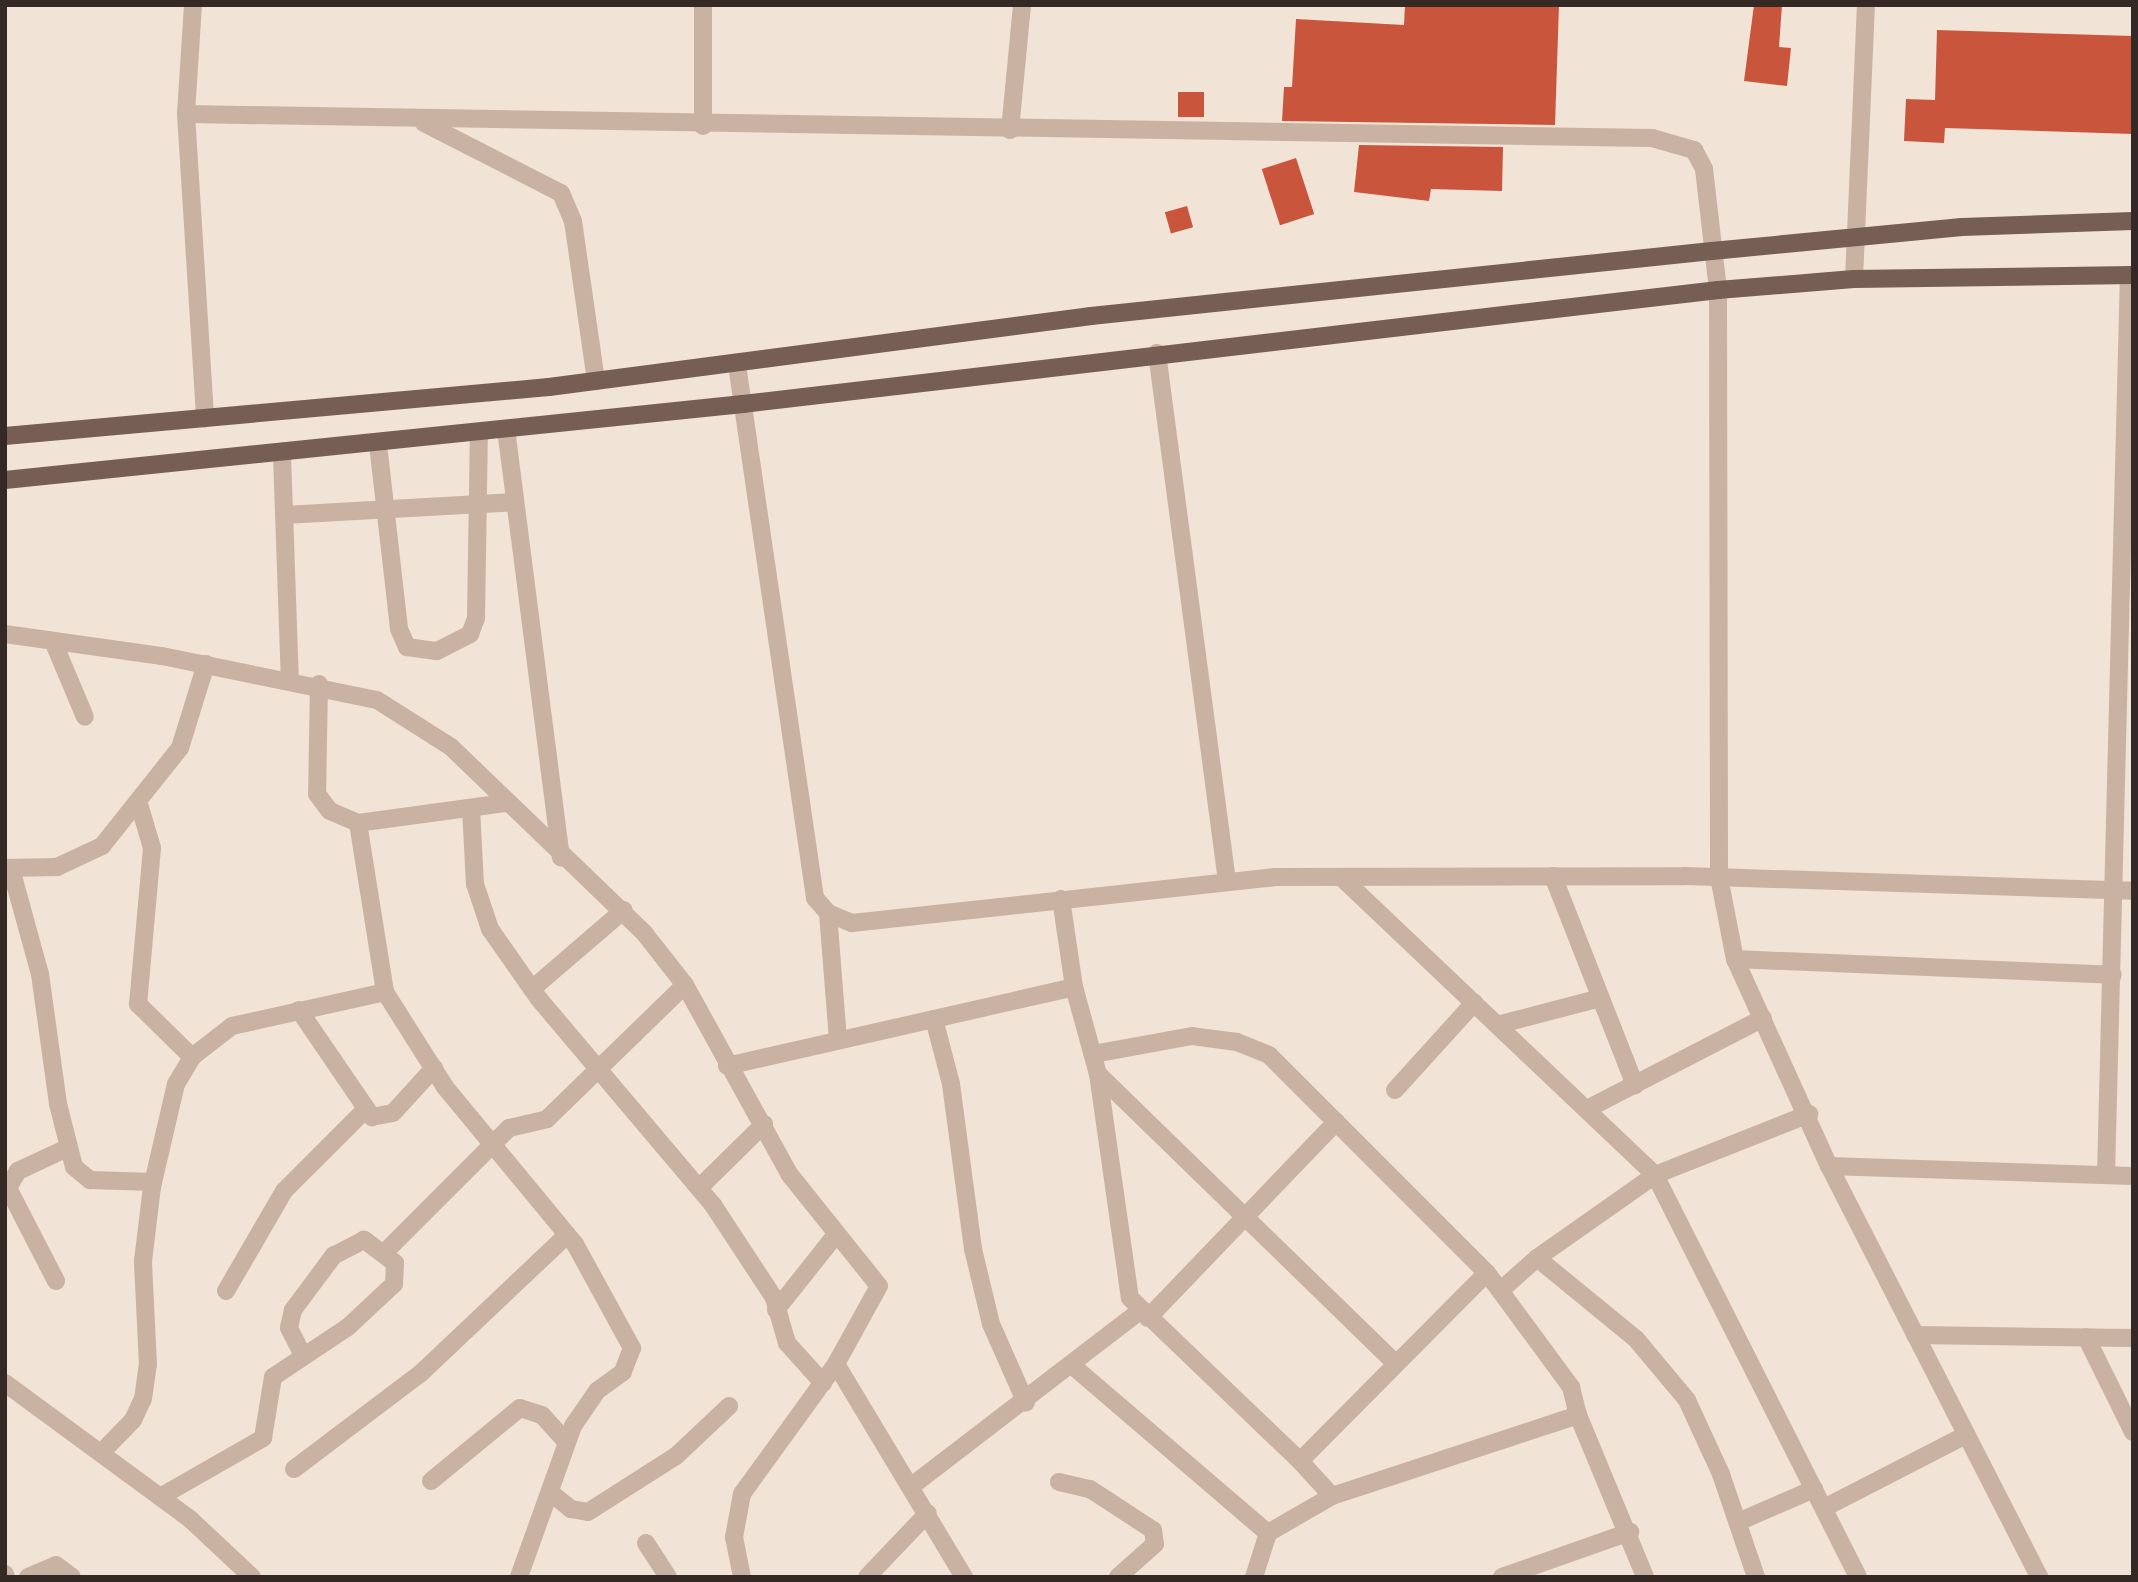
<!DOCTYPE html>
<style>
body{margin:0}
#map{position:relative;width:2138px;height:1582px;overflow:hidden;background:#f1e3d6;font-family:Manrope,sans-serif}
div>[style]{position:absolute}
.building>*{inset:0;background:#c9563c;transform-origin:0 0}
.minor>*{height:18px;margin:-9px;padding:0 9px;transform-origin:9px;border-radius:9px;background:#c9b2a2}
.major>*{height:18px;margin:-9px;padding:0 9px;transform-origin:9px;border-radius:9px;background:#765e55}
span{translate:-50% -50%;white-space:nowrap;text-align:center;line-height:1.15;-webkit-text-stroke:7px #f9ede2;paint-order:stroke}
.frame{position:absolute;inset:0;border:7px solid #342925;pointer-events:none}
</style>
<div id="map">
<div class="building">
<i style="clip-path:polygon(1405px 5px,1559px 5px,1555px 125px,1282px 121px,1284px 87px,1292px 87px,1296px 19px,1404px 25px)"></i>
<i style="clip-path:polygon(1754px 5px,1782px 5px,1779px 47px,1791px 48px,1787px 86px,1744px 81px)"></i>
<i style="clip-path:polygon(1937px 30px,2133px 36px,2133px 134px,1945px 128px,1944px 143px,1904px 141px,1906px 99px,1935px 100px)"></i>
<i style="left:1178px;top:92px;width:26px;height:25px"></i>
<i style="clip-path:polygon(1359px 145px,1503px 147px,1502px 191px,1431px 189px,1429px 201px,1354px 192px)"></i>
<i style="left:1296px;top:158px;width:59px;height:36px;rotate:72deg"></i>
<i style="left:1187px;top:206px;width:22px;height:23px;rotate:74deg"></i>
</div>
<div class="minor">
<i style="left:193px;top:5px;width:109px;rotate:93.7deg"></i>
<i style="left:186px;top:114px;width:305px;rotate:86.4deg"></i>
<i style="left:186px;top:114px;width:1466px;rotate:0.94deg"></i>
<i style="left:1652px;top:138px;width:44px;rotate:15.9deg"></i>
<i style="left:1694px;top:150px;width:21px;rotate:62deg"></i>
<i style="left:1704px;top:169px;width:122px;rotate:83.4deg"></i>
<i style="left:1718px;top:290px;width:587px;rotate:89.9deg"></i>
<i style="left:1719px;top:877px;width:84px;rotate:79deg"></i>
<i style="left:1735px;top:959px;width:227px;rotate:65.6deg"></i>
<i style="left:1829px;top:1166px;width:304px;rotate:1.9deg"></i>
<i style="left:424px;top:123px;width:154px;rotate:27.1deg"></i>
<i style="left:561px;top:193px;width:30px;rotate:67deg"></i>
<i style="left:573px;top:221px;width:162px;rotate:81.8deg"></i>
<i style="left:703px;top:126px;width:121px;rotate:-90deg"></i>
<i style="left:1010px;top:130px;width:126px;rotate:-84.5deg"></i>
<i style="left:1854px;top:279px;width:274px;rotate:-87.5deg"></i>
<i style="left:1157px;top:353px;width:533px;rotate:82.45deg"></i>
<i style="left:737px;top:365px;width:539px;rotate:81.67deg"></i>
<i style="left:815px;top:898px;width:20px;rotate:49deg"></i>
<i style="left:828px;top:913px;width:26px;rotate:23deg"></i>
<i style="left:852px;top:923px;width:426px;rotate:-6.2deg"></i>
<i style="left:1276px;top:877px;width:409px;rotate:-0.1deg"></i>
<i style="left:1685px;top:876px;width:448px;rotate:1.9deg"></i>
<i style="left:506px;top:429px;width:432px;rotate:82.7deg"></i>
<i style="left:378px;top:444px;width:186px;rotate:83.5deg"></i>
<i style="left:399px;top:629px;width:20px;rotate:66deg"></i>
<i style="left:407px;top:647px;width:30px;rotate:8deg"></i>
<i style="left:437px;top:651px;width:37px;rotate:-27deg"></i>
<i style="left:470px;top:634px;width:17px;rotate:-69deg"></i>
<i style="left:476px;top:618px;width:186px;rotate:-89.1deg"></i>
<i style="left:282px;top:455px;width:224px;rotate:88deg"></i>
<i style="left:284px;top:515px;width:231px;rotate:-3.2deg"></i>
<i style="left:5px;top:634px;width:159px;rotate:8deg"></i>
<i style="left:162px;top:656px;width:219px;rotate:11.6deg"></i>
<i style="left:377px;top:700px;width:88px;rotate:32.4deg"></i>
<i style="left:451px;top:747px;width:269px;rotate:43.9deg"></i>
<i style="left:645px;top:934px;width:65px;rotate:51.9deg"></i>
<i style="left:685px;top:985px;width:217px;rotate:61.1deg"></i>
<i style="left:790px;top:1175px;width:142px;rotate:51.3deg"></i>
<i style="left:879px;top:1286px;width:89px;rotate:118.9deg"></i>
<i style="left:836px;top:1364px;width:160px;rotate:125.9deg"></i>
<i style="left:742px;top:1494px;width:44px;rotate:100.5deg"></i>
<i style="left:734px;top:1537px;width:41px;rotate:78.7deg"></i>
<i style="left:53px;top:641px;width:82px;rotate:67.2deg"></i>
<i style="left:319px;top:684px;width:110px;rotate:91deg"></i>
<i style="left:317px;top:794px;width:21px;rotate:53deg"></i>
<i style="left:330px;top:811px;width:30px;rotate:23deg"></i>
<i style="left:505px;top:803px;width:148px;rotate:172.3deg"></i>
<i style="left:358px;top:823px;width:171px;rotate:80.9deg"></i>
<i style="left:385px;top:992px;width:112px;rotate:57.7deg"></i>
<i style="left:445px;top:1087px;width:204px;rotate:50.4deg"></i>
<i style="left:575px;top:1244px;width:119px;rotate:61.3deg"></i>
<i style="left:632px;top:1348px;width:26px;rotate:111deg"></i>
<i style="left:623px;top:1372px;width:32px;rotate:144deg"></i>
<i style="left:597px;top:1391px;width:42px;rotate:124.4deg"></i>
<i style="left:573px;top:1426px;width:160px;rotate:109.7deg"></i>
<i style="left:139px;top:804px;width:46px;rotate:73.5deg"></i>
<i style="left:152px;top:848px;width:157px;rotate:95.1deg"></i>
<i style="left:138px;top:1004px;width:76px;rotate:44.5deg"></i>
<i style="left:471px;top:808px;width:76px;rotate:87deg"></i>
<i style="left:475px;top:884px;width:47px;rotate:71.6deg"></i>
<i style="left:490px;top:929px;width:85px;rotate:55deg"></i>
<i style="left:539px;top:999px;width:270px;rotate:49.8deg"></i>
<i style="left:713px;top:1205px;width:111px;rotate:56.7deg"></i>
<i style="left:774px;top:1298px;width:47px;rotate:73.9deg"></i>
<i style="left:787px;top:1343px;width:54px;rotate:48deg"></i>
<i style="left:5px;top:868px;width:52px;rotate:-1.1deg"></i>
<i style="left:57px;top:867px;width:50px;rotate:-25deg"></i>
<i style="left:102px;top:846px;width:125px;rotate:-51.5deg"></i>
<i style="left:180px;top:748px;width:88px;rotate:-72.8deg"></i>
<i style="left:11px;top:869px;width:109px;rotate:74.6deg"></i>
<i style="left:40px;top:974px;width:131px;rotate:82.1deg"></i>
<i style="left:58px;top:1104px;width:65px;rotate:75.7deg"></i>
<i style="left:74px;top:1167px;width:21px;rotate:39deg"></i>
<i style="left:90px;top:1180px;width:63px;rotate:1.8deg"></i>
<i style="left:1553px;top:876px;width:225px;rotate:68.6deg"></i>
<i style="left:1341px;top:877px;width:433px;rotate:43.5deg"></i>
<i style="left:1655px;top:1175px;width:166px;rotate:-21.6deg"></i>
<i style="left:1061px;top:899px;width:89px;rotate:81.6deg"></i>
<i style="left:1074px;top:987px;width:90px;rotate:74.6deg"></i>
<i style="left:1098px;top:1074px;width:226px;rotate:81.9deg"></i>
<i style="left:1130px;top:1298px;width:236px;rotate:43.8deg"></i>
<i style="left:1300px;top:1461px;width:265px;rotate:-45.2deg"></i>
<i style="left:1487px;top:1273px;width:308px;rotate:-135deg"></i>
<i style="left:1269px;top:1055px;width:35px;rotate:-158deg"></i>
<i style="left:1237px;top:1042px;width:45px;rotate:-172.4deg"></i>
<i style="left:1192px;top:1036px;width:101px;rotate:169.7deg"></i>
<i style="left:828px;top:913px;width:126px;rotate:85.5deg"></i>
<i style="left:1735px;top:959px;width:378px;rotate:2.4deg"></i>
<i style="left:532px;top:989px;width:121px;rotate:-40.7deg"></i>
<i style="left:299px;top:1010px;width:130px;rotate:55.7deg"></i>
<i style="left:372px;top:1117px;width:21px;rotate:-11deg"></i>
<i style="left:393px;top:1113px;width:61px;rotate:-47.7deg"></i>
<i style="left:934px;top:1019px;width:67px;rotate:75.3deg"></i>
<i style="left:951px;top:1084px;width:166px;rotate:82.4deg"></i>
<i style="left:973px;top:1249px;width:77px;rotate:76.5deg"></i>
<i style="left:991px;top:1324px;width:86px;rotate:66.1deg"></i>
<i style="left:1497px;top:1025px;width:107px;rotate:-14.6deg"></i>
<i style="left:727px;top:1066px;width:356px;rotate:-12.8deg"></i>
<i style="left:1098px;top:1074px;width:413px;rotate:44.2deg"></i>
<i style="left:1395px;top:1090px;width:118px;rotate:-47.8deg"></i>
<i style="left:1587px;top:1109px;width:198px;rotate:-27.3deg"></i>
<i style="left:1829px;top:1166px;width:462px;rotate:62.9deg"></i>
<i style="left:2106px;top:1175px;width:900px;rotate:-88.54deg"></i>
<i style="left:700px;top:1187px;width:90px;rotate:-44.5deg"></i>
<i style="left:384px;top:1253px;width:177px;rotate:-45deg"></i>
<i style="left:509px;top:1128px;width:39px;rotate:-13deg"></i>
<i style="left:547px;top:1119px;width:192px;rotate:-44.2deg"></i>
<i style="left:1487px;top:1273px;width:142px;rotate:53.6deg"></i>
<i style="left:1571px;top:1387px;width:29px;rotate:76deg"></i>
<i style="left:56px;top:1281px;width:105px;rotate:-117.3deg"></i>
<i style="left:8px;top:1188px;width:20px;rotate:-60deg"></i>
<i style="left:18px;top:1171px;width:54px;rotate:-25.1deg"></i>
<i style="left:1501px;top:1290px;width:48px;rotate:-41.6deg"></i>
<i style="left:226px;top:1291px;width:116px;rotate:-59.9deg"></i>
<i style="left:284px;top:1191px;width:115px;rotate:-45deg"></i>
<i style="left:776px;top:1310px;width:93px;rotate:-51.5deg"></i>
<i style="left:1148px;top:1318px;width:272px;rotate:-46.2deg"></i>
<i style="left:1915px;top:1335px;width:218px;rotate:0.8deg"></i>
<i style="left:2086px;top:1337px;width:106px;rotate:63.7deg"></i>
<i style="left:836px;top:1364px;width:249px;rotate:59deg"></i>
<i style="left:1074px;top:1367px;width:255px;rotate:40.6deg"></i>
<i style="left:1268px;top:1533px;width:74px;rotate:-30deg"></i>
<i style="left:5px;top:1383px;width:230px;rotate:36.3deg"></i>
<i style="left:190px;top:1519px;width:85px;rotate:43.1deg"></i>
<i style="left:101px;top:1453px;width:46px;rotate:-45.9deg"></i>
<i style="left:133px;top:1420px;width:23px;rotate:-65deg"></i>
<i style="left:143px;top:1399px;width:34px;rotate:-82deg"></i>
<i style="left:148px;top:1365px;width:104px;rotate:-92.8deg"></i>
<i style="left:143px;top:1261px;width:75px;rotate:-83.1deg"></i>
<i style="left:152px;top:1187px;width:106px;rotate:-76.9deg"></i>
<i style="left:176px;top:1084px;width:31px;rotate:-59deg"></i>
<i style="left:192px;top:1057px;width:51px;rotate:-37.8deg"></i>
<i style="left:232px;top:1026px;width:157px;rotate:-12.5deg"></i>
<i style="left:1300px;top:1461px;width:47px;rotate:47.6deg"></i>
<i style="left:1332px;top:1496px;width:259px;rotate:-18.2deg"></i>
<i style="left:1578px;top:1415px;width:175px;rotate:67.5deg"></i>
<i style="left:294px;top:1469px;width:159px;rotate:-37.1deg"></i>
<i style="left:421px;top:1373px;width:201px;rotate:-43.4deg"></i>
<i style="left:431px;top:1481px;width:115px;rotate:-39.4deg"></i>
<i style="left:520px;top:1408px;width:23px;rotate:18deg"></i>
<i style="left:542px;top:1415px;width:36px;rotate:48deg"></i>
<i style="left:1059px;top:1482px;width:32px;rotate:13deg"></i>
<i style="left:1090px;top:1489px;width:75px;rotate:33.1deg"></i>
<i style="left:1153px;top:1530px;width:14px;rotate:82deg"></i>
<i style="left:1155px;top:1544px;width:50px;rotate:138.3deg"></i>
<i style="left:913px;top:1485px;width:287px;rotate:-37.5deg"></i>
<i style="left:551px;top:1493px;width:26px;rotate:39deg"></i>
<i style="left:571px;top:1509px;width:17px;rotate:10deg"></i>
<i style="left:588px;top:1512px;width:104px;rotate:-32.5deg"></i>
<i style="left:676px;top:1456px;width:73px;rotate:-43.3deg"></i>
<i style="left:160px;top:1497px;width:119px;rotate:-29.8deg"></i>
<i style="left:263px;top:1438px;width:62px;rotate:-80.7deg"></i>
<i style="left:273px;top:1377px;width:90px;rotate:-33.7deg"></i>
<i style="left:348px;top:1327px;width:63px;rotate:-43.1deg"></i>
<i style="left:394px;top:1284px;width:21px;rotate:-87deg"></i>
<i style="left:395px;top:1263px;width:39px;rotate:-143deg"></i>
<i style="left:364px;top:1240px;width:34px;rotate:153deg"></i>
<i style="left:334px;top:1255px;width:69px;rotate:126.7deg"></i>
<i style="left:293px;top:1310px;width:18px;rotate:103deg"></i>
<i style="left:289px;top:1328px;width:30px;rotate:63deg"></i>
<i style="left:1824px;top:1508px;width:160px;rotate:-27.2deg"></i>
<i style="left:1738px;top:1522px;width:83px;rotate:-23.5deg"></i>
<i style="left:646px;top:1543px;width:40px;rotate:57.1deg"></i>
<i style="left:5px;top:1574px;width:3px;rotate:72deg"></i>
<i style="left:28px;top:1577px;width:30px;rotate:-23deg"></i>
<i style="left:56px;top:1565px;width:20px;rotate:37deg"></i>
<i style="left:867px;top:1577px;width:88px;rotate:-46.4deg"></i>
<i style="left:1254px;top:1577px;width:46px;rotate:-72.3deg"></i>
<i style="left:1502px;top:1577px;width:136px;rotate:-19.4deg"></i>
<i style="left:1756px;top:1577px;width:109px;rotate:-108.8deg"></i>
<i style="left:1721px;top:1474px;width:81px;rotate:-114.7deg"></i>
<i style="left:1687px;top:1400px;width:80px;rotate:-129.9deg"></i>
<i style="left:1636px;top:1339px;width:128px;rotate:-140.7deg"></i>
<i style="left:1537px;top:1258px;width:144px;rotate:-35.1deg"></i>
<i style="left:1655px;top:1175px;width:450px;rotate:63.2deg"></i>
</div>
<div class="major">
<i style="left:5px;top:436px;width:546px;rotate:-5.15deg"></i>
<i style="left:549px;top:387px;width:547px;rotate:-7.46deg"></i>
<i style="left:1091px;top:316px;width:624px;rotate:-5.98deg"></i>
<i style="left:1712px;top:251px;width:251px;rotate:-5.5deg"></i>
<i style="left:1962px;top:227px;width:171px;rotate:-2deg"></i>
<i style="left:5px;top:480px;width:742px;rotate:-5.88deg"></i>
<i style="left:743px;top:404px;width:982px;rotate:-6.67deg"></i>
<i style="left:1718px;top:290px;width:136px;rotate:-4.6deg"></i>
<i style="left:1854px;top:279px;width:279px;rotate:-0.8deg"></i>
</div>
<div class="frame"></div>
</div>
